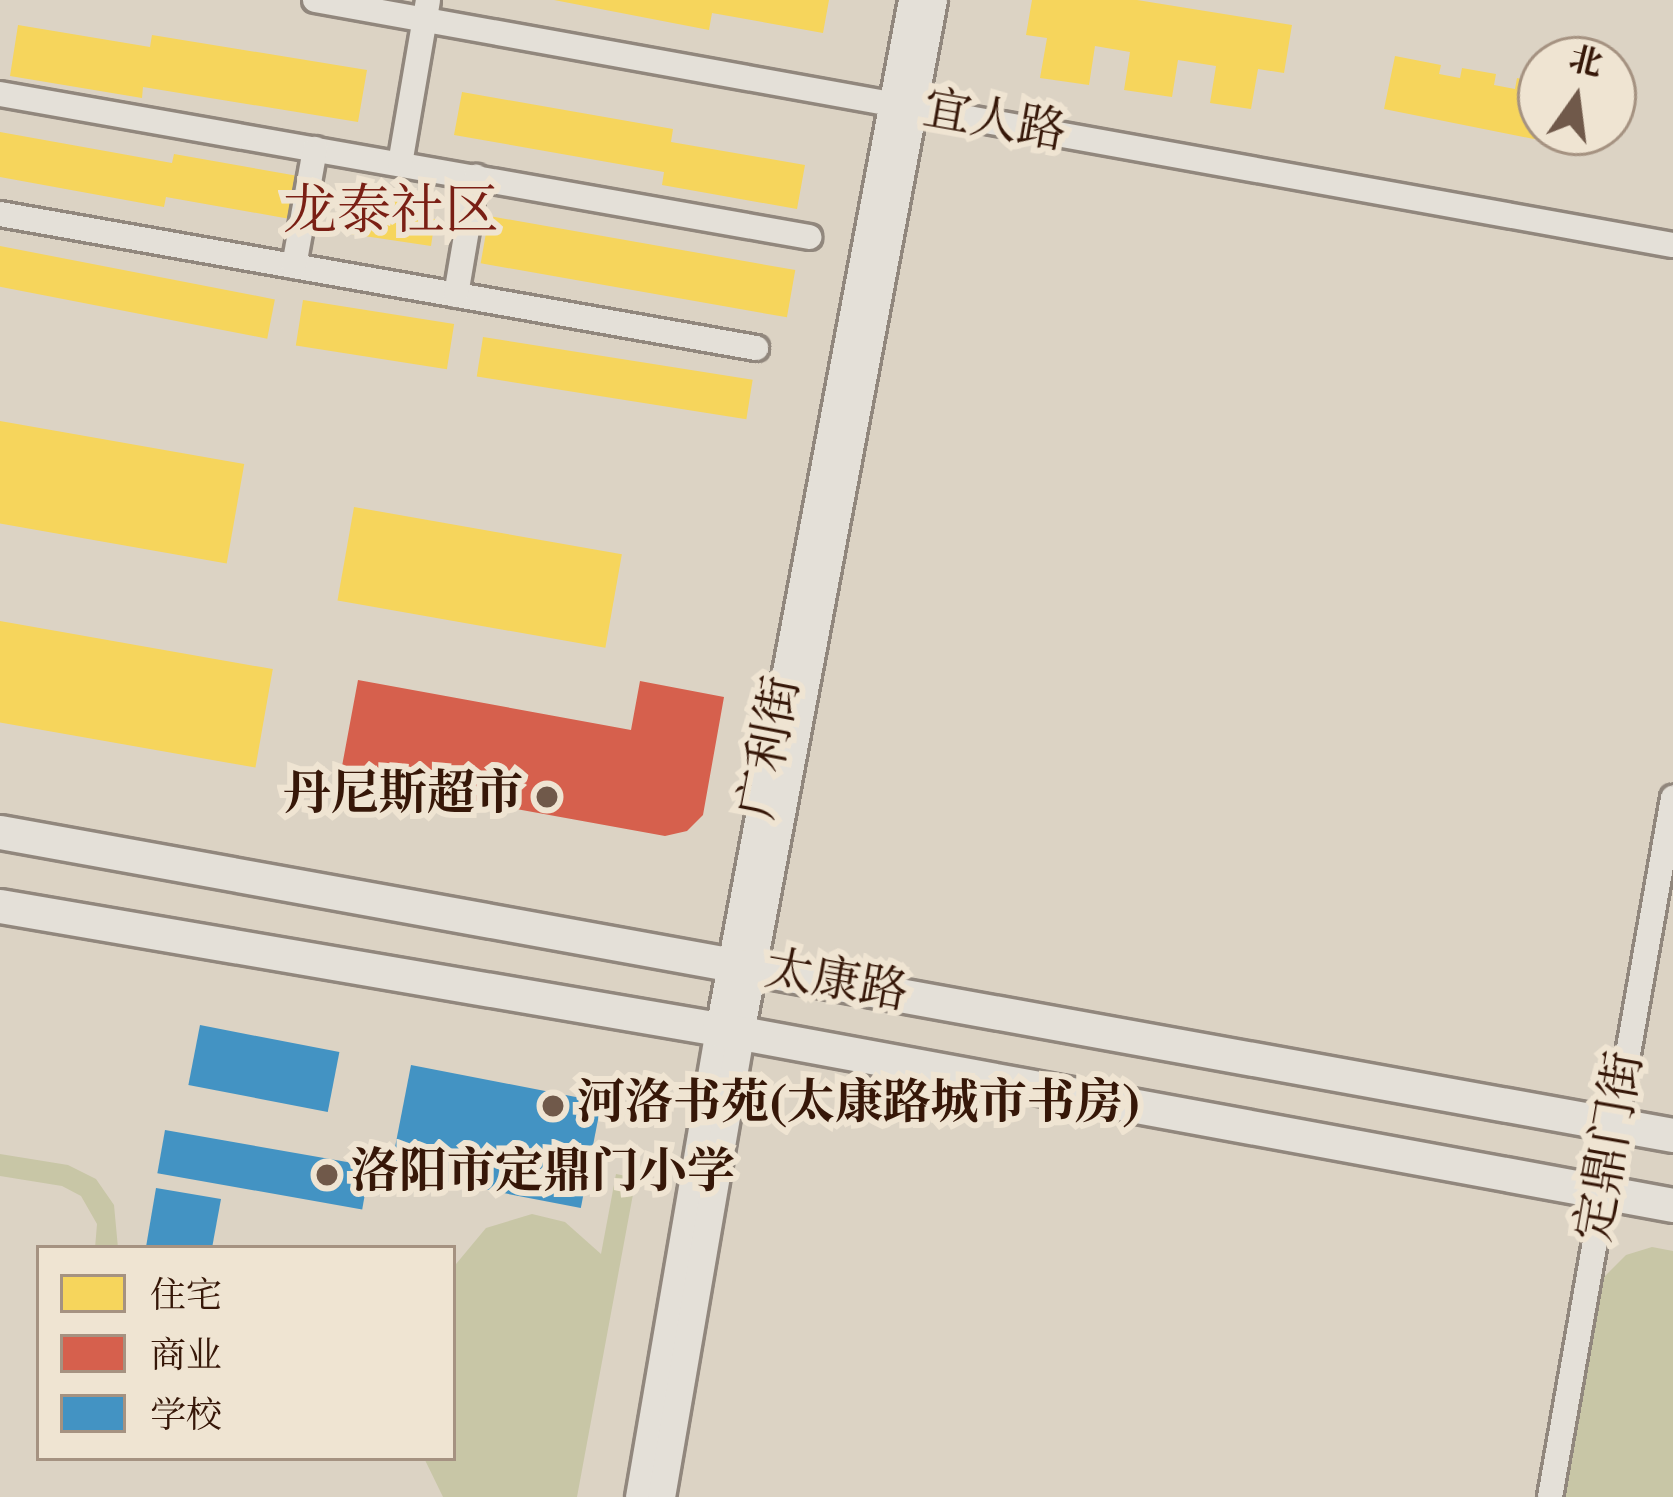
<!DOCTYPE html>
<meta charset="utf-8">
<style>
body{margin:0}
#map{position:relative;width:1673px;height:1497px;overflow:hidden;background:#dcd3c4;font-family:"Old Standard TT","Noto Serif SC",serif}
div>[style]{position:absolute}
.green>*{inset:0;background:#c8c6a6}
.homes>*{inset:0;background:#f6d55c;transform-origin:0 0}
.shops>*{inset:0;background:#d6604d}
.schools>*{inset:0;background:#4393c3;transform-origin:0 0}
.roads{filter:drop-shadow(3px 0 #91877d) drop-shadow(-3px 0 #91877d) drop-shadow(0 3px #91877d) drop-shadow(0 -3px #91877d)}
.minor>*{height:24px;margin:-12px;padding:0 12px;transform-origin:12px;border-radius:12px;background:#e4e0d8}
.tertiary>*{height:27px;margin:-13.5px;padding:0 13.5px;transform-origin:13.5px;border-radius:13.5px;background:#e4e0d8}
.secondary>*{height:33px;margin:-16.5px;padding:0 16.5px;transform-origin:16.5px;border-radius:16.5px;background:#e4e0d8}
.dots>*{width:33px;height:33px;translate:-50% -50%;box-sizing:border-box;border:6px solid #efe4d2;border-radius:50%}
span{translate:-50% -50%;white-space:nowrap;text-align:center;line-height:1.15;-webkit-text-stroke:12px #efe4d2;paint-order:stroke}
.street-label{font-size:48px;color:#361708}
.poi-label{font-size:48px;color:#361708;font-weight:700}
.right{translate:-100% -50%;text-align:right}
.left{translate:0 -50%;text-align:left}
.quarter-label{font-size:54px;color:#7a1f14}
.legend{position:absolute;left:36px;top:1245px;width:420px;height:216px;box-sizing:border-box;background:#efe4d2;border:3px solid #a59281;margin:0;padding:15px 21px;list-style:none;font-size:36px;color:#361708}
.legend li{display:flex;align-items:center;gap:24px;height:60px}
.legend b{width:60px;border:3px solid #a59281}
.north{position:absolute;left:1517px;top:36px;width:120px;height:120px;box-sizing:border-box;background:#efe4d2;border:3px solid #a59281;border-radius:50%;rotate:14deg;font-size:33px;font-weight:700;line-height:48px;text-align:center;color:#361708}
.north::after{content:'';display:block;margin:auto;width:42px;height:54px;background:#70594a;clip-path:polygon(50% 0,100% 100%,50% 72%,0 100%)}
</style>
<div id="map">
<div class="green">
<i style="clip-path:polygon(0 1154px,68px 1165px,96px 1179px,114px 1205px,118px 1248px,95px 1248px,97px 1224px,81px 1196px,62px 1186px,0 1176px)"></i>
<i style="clip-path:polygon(616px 1174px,636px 1178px,577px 1497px,443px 1497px,424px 1458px,453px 1458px,456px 1264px,486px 1228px,532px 1214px,565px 1222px,601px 1254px)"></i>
<i style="clip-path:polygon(1652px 1247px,1673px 1251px,1673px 1497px,1565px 1497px,1603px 1278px,1626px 1255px)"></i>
</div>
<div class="homes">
<i style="clip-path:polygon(554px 0,829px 0,823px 33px,712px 13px,709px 30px)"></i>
<i style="clip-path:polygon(1032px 0,1137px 0,1292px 25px,1284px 73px,1258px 69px,1251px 109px,1210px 103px,1216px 66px,1178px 60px,1172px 97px,1124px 90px,1130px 52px,1095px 46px,1089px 85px,1040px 78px,1047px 38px,1026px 35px)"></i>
<i style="clip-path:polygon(18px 25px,150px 47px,152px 35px,367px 70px,358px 122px,143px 87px,142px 98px,10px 76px)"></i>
<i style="clip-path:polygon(1395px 56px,1441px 65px,1439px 74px,1460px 78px,1462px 68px,1496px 74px,1494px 85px,1515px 89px,1517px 78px,1541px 83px,1541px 132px,1556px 132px,1554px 143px,1384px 109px)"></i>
<i style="clip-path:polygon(462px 92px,673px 129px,671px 142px,805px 165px,797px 209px,662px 185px,664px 172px,454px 135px)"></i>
<i style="clip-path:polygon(0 132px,172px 163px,174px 154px,298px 176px,290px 219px,166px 197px,164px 207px,0 177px)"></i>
<i style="clip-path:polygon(365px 190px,425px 199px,422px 217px,435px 219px,431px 246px,344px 233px,348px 206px,362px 209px)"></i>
<i style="left:489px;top:216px;width:311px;height:48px;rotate:10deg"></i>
<i style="left:0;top:246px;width:280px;height:40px;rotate:11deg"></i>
<i style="left:303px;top:300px;width:153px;height:46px;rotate:9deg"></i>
<i style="left:483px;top:337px;width:273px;height:40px;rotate:9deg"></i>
<i style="left:0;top:421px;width:248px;height:101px;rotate:10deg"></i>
<i style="left:354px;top:507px;width:272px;height:95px;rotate:10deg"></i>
<i style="left:0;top:621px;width:277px;height:100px;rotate:10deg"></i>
</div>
<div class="shops">
<i style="clip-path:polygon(358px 680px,631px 730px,640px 681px,724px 697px,703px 815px,687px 831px,665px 836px,340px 777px)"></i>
</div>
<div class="schools">
<i style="left:200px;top:1025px;width:142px;height:61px;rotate:11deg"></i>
<i style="left:411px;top:1065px;width:194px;height:108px;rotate:11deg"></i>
<i style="left:165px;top:1130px;width:208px;height:44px;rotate:10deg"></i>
<i style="clip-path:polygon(156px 1188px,221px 1199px,212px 1248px,146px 1247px)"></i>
</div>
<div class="roads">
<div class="minor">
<i style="left:315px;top:0;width:1380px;rotate:10.23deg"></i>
<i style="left:0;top:94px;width:822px;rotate:10.02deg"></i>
<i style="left:400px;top:164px;width:166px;rotate:-80.3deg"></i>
<i style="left:0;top:214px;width:768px;rotate:10.05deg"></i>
<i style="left:294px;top:266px;width:119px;rotate:-79.8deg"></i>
<i style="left:456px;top:295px;width:120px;rotate:-80.4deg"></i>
<i style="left:1550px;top:1497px;width:710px;rotate:-80.02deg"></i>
</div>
<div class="tertiary">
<i style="left:639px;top:1497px;width:475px;rotate:-80.3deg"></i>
<i style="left:719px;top:1029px;width:1047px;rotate:-79.38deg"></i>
<i style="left:661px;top:1497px;width:471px;rotate:-80.3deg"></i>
<i style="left:740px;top:1033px;width:1051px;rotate:-79.42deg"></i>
</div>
<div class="secondary">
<i style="left:0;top:832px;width:1700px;rotate:10.27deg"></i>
<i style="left:0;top:906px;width:729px;rotate:9.71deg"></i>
<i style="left:719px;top:1029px;width:970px;rotate:10.45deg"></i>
</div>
</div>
<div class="dots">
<i style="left:547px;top:797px;background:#70594a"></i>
<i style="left:553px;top:1106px;background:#70594a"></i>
<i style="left:327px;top:1175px;background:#70594a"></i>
</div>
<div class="street-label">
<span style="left:994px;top:123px;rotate:10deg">宜人路</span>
<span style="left:772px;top:748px;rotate:-79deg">广利街</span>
<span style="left:836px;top:983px;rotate:10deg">太康路</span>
<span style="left:1612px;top:1147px;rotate:-80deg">定鼎门街</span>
</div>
<div class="poi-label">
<span class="right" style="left:523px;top:797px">丹尼斯超市</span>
<span class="left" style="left:577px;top:1106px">河洛书苑(太康路城市书房)</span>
<span class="left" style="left:351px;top:1175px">洛阳市定鼎门小学</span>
</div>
<div class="quarter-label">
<span style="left:391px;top:214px">龙泰社区</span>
</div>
<ul class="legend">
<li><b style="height:33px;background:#f6d55c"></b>住宅</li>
<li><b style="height:33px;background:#d6604d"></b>商业</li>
<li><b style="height:33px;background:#4393c3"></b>学校</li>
</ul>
<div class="north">北</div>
</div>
